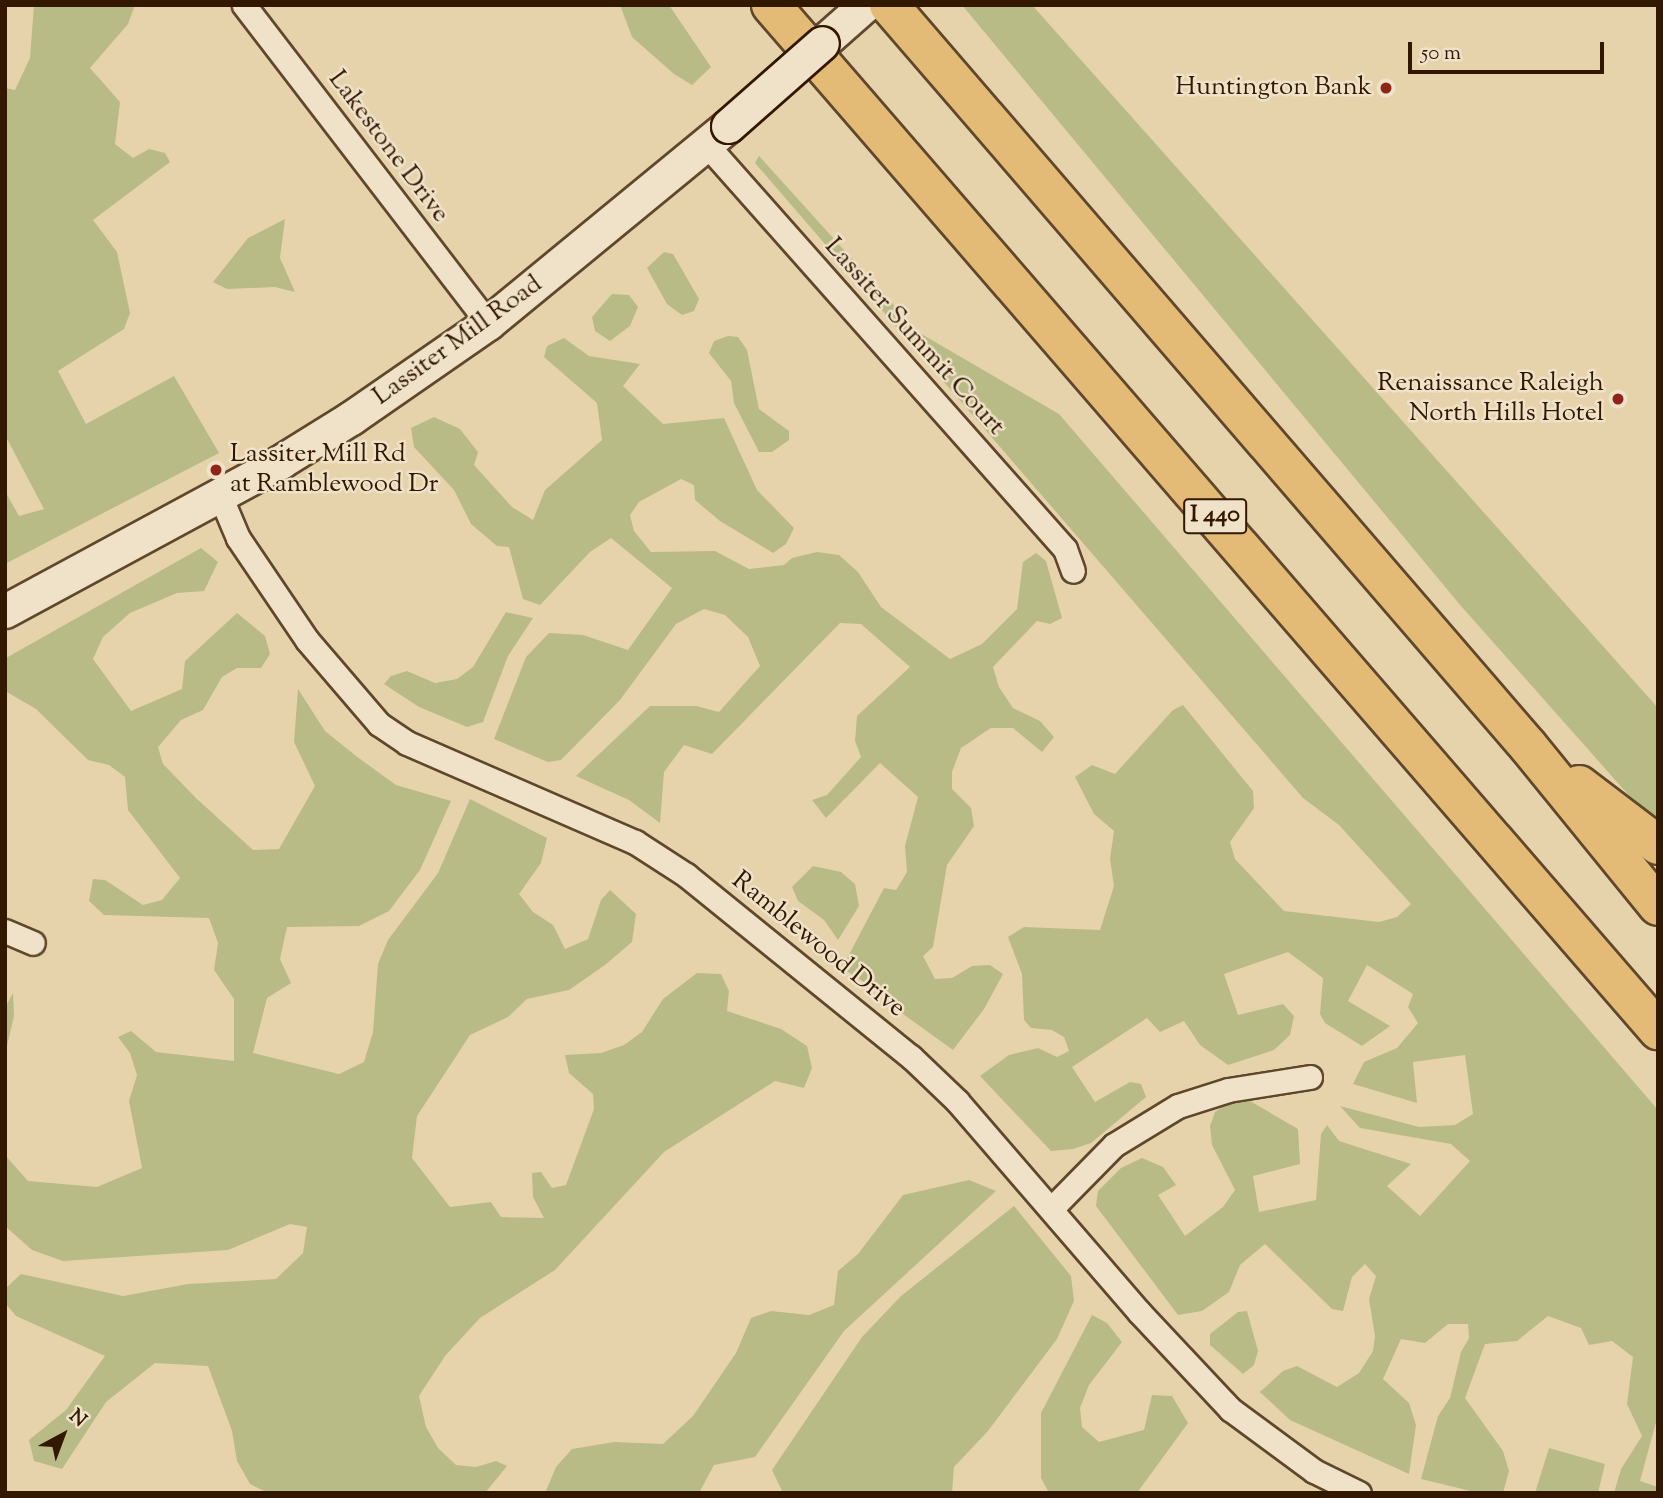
<!DOCTYPE html>
<style>
body{margin:0}
#map{position:relative;width:1663px;height:1498px;overflow:hidden;background:#e6d3ac;font-family:"Sorts Mill Goudy",serif}
div>[style]{position:absolute}
.green>*{inset:0;background:#b9bb86}
.roads{filter:drop-shadow(2px 0 #60472b) drop-shadow(-2px 0 #60472b) drop-shadow(0 2px #60472b) drop-shadow(0 -2px #60472b)}
.minor>*{height:23px;margin:-11.5px;padding:0 11.5px;transform-origin:11.5px;border-radius:11.5px;background:#efe2c9}
.secondary>*{height:33px;margin:-16.5px;padding:0 16.5px;transform-origin:16.5px;border-radius:16.5px;background:#efe2c9}
.motorway>*{height:38px;margin:-19px;padding:0 19px;transform-origin:19px;border-radius:19px;background:#e3ba76}
.bridges{filter:drop-shadow(2px 0 #331800) drop-shadow(-2px 0 #331800) drop-shadow(0 2px #331800) drop-shadow(0 -2px #331800)}
.secondary-bridge>*{height:33px;margin:-16.5px;padding:0 16.5px;transform-origin:16.5px;border-radius:16.5px;background:#efe2c9}
.dots>*{width:19px;height:19px;translate:-50% -50%;box-sizing:border-box;border:4px solid #efe2c9;border-radius:50%}
span{translate:-50% -50%;white-space:nowrap;text-align:center;line-height:1.15;-webkit-text-stroke:5px #efe2c9;paint-order:stroke}
.shield-label span{padding:2px 5px;background:#efe2c9;border:2px solid;border-radius:5px;-webkit-text-stroke-width:0}
.shield-label{font-size:24px;color:#331800;font-weight:700}
.poi-label{font-size:26px;color:#331800}
.right{translate:-100% -50%;text-align:right}
.left{translate:0 -50%;text-align:left}
.street-label{font-size:26px;color:#331800}
.frame{position:absolute;inset:0;border:7px solid #331800;pointer-events:none}
.north{position:absolute;left:28px;top:1400px;width:70px;height:70px;-webkit-text-stroke:5px #efe2c9;paint-order:stroke;rotate:41deg;font-size:19px;font-weight:700;line-height:28px;text-align:center;color:#331800}
.north::after{content:'';display:block;margin:auto;width:24px;height:32px;background:#331800;clip-path:polygon(50% 0,100% 100%,50% 72%,0 100%)}
.scale{position:absolute;left:1408px;top:42px;width:196px;height:32px;box-sizing:border-box;border:4px solid #331800;border-top:0;padding-left:9px;font-size:21px;line-height:24px;white-space:nowrap;color:#331800;-webkit-text-stroke:5px #efe2c9;paint-order:stroke}
</style>
<div id="map">
<div class="green">
<i style="clip-path:polygon(34px 5px,135px 5px,128px 24px,90px 68px,120px 102px,115px 144px,133px 158px,149px 149px,165px 153px,170px 162px,93px 220px,117px 252px,130px 313px,124px 329px,58px 371px,86px 424px,174px 376px,219px 453px,5px 564px,5px 491px,19px 516px,44px 509px,5px 435px,5px 88px,15px 90px,30px 58px)"></i>
<i style="clip-path:polygon(620px 5px,669px 5px,711px 67px,692px 85px,674px 74px,632px 37px)"></i>
<i style="clip-path:polygon(962px 5px,1032px 5px,1658px 708px,1658px 821px,1640px 808px,1461px 606px)"></i>
<i style="clip-path:polygon(759px 156px,918px 332px,1059px 414px,1658px 1110px,1658px 1415px,1640px 1481px,1658px 1487px,1658px 1493px,1614px 1493px,1621px 1469px,1642px 1436px,1627px 1404px,1633px 1357px,1612px 1341px,1589px 1345px,1581px 1328px,1548px 1316px,1517px 1341px,1485px 1344px,1465px 1398px,1503px 1451px,1509px 1471px,1503px 1493px,1479px 1493px,1421px 1479px,1438px 1416px,1450px 1398px,1461px 1352px,1469px 1338px,1468px 1324px,1448px 1324px,1425px 1343px,1401px 1339px,1383px 1379px,1409px 1403px,1416px 1425px,1409px 1474px,1290px 1420px,1260px 1392px,1283px 1371px,1297px 1366px,1337px 1387px,1359px 1373px,1373px 1351px,1375px 1336px,1369px 1299px,1376px 1276px,1365px 1264px,1352px 1277px,1343px 1311px,1332px 1309px,1265px 1244px,1240px 1265px,1229px 1292px,1202px 1311px,1178px 1315px,1096px 1206px,1098px 1191px,1121px 1168px,1142px 1158px,1163px 1167px,1176px 1185px,1158px 1195px,1185px 1236px,1223px 1207px,1235px 1190px,1212px 1145px,1210px 1126px,1215px 1112px,1228px 1103px,1250px 1101px,1298px 1129px,1300px 1164px,1253px 1176px,1259px 1212px,1316px 1200px,1321px 1134px,1327px 1125px,1339px 1141px,1411px 1164px,1387px 1186px,1420px 1216px,1470px 1161px,1451px 1144px,1360px 1128px,1340px 1106px,1419px 1127px,1455px 1125px,1473px 1114px,1465px 1055px,1413px 1062px,1417px 1103px,1353px 1084px,1364px 1062px,1397px 1048px,1418px 1023px,1408px 1007px,1413px 994px,1367px 965px,1348px 1001px,1390px 1026px,1362px 1046px,1325px 1023px,1320px 1014px,1323px 978px,1288px 952px,1224px 974px,1238px 1015px,1283px 1004px,1294px 1016px,1290px 1035px,1274px 1050px,1228px 1065px,1200px 1045px,1184px 1021px,1160px 1032px,1147px 1018px,1072px 1067px,1095px 1102px,1130px 1082px,1141px 1084px,1146px 1097px,1091px 1143px,1073px 1149px,1051px 1151px,980px 1076px,1009px 1055px,1038px 1048px,1057px 1057px,1069px 1051px,1064px 1037px,1052px 1030px,1031px 1028px,1024px 1020px,1022px 974px,1008px 937px,1024px 927px,1100px 930px,1114px 886px,1110px 859px,1114px 831px,1094px 814px,1075px 777px,1092px 765px,1115px 774px,1173px 710px,1183px 705px,1253px 791px,1254px 808px,1230px 842px,1235px 859px,1284px 911px,1379px 922px,1397px 917px,1411px 904px,1339px 825px,1303px 798px,755px 163px)"></i>
<i style="clip-path:polygon(285px 219px,280px 258px,295px 292px,275px 287px,227px 289px,213px 282px,248px 238px)"></i>
<i style="clip-path:polygon(664px 252px,673px 254px,699px 299px,694px 311px,682px 315px,667px 304px,647px 268px)"></i>
<i style="clip-path:polygon(612px 294px,629px 295px,638px 307px,630px 326px,610px 341px,595px 331px,592px 317px)"></i>
<i style="clip-path:polygon(728px 336px,738px 337px,747px 350px,759px 409px,789px 431px,789px 440px,772px 452px,759px 452px,734px 403px,731px 381px,709px 353px,714px 341px)"></i>
<i style="clip-path:polygon(564px 338px,589px 356px,640px 364px,623px 386px,663px 424px,724px 418px,757px 490px,794px 528px,786px 544px,773px 553px,720px 521px,695px 500px,694px 485px,681px 479px,639px 502px,630px 515px,634px 531px,651px 552px,715px 551px,749px 569px,784px 565px,792px 558px,817px 552px,839px 555px,858px 572px,881px 607px,950px 659px,982px 644px,1017px 609px,1023px 562px,1036px 553px,1046px 561px,1062px 618px,1050px 624px,1037px 621px,993px 667px,999px 687px,1013px 708px,1040px 721px,1054px 737px,1042px 752px,1013px 728px,991px 728px,961px 748px,952px 772px,952px 789px,971px 808px,974px 826px,947px 865px,933px 947px,923px 956px,935px 979px,952px 978px,972px 966px,990px 965px,1003px 974px,984px 1009px,953px 1050px,903px 1014px,897px 1003px,842px 968px,884px 888px,896px 890px,907px 872px,905px 846px,918px 797px,880px 763px,826px 818px,812px 800px,827px 795px,861px 757px,855px 741px,857px 716px,910px 667px,861px 624px,840px 623px,712px 754px,684px 745px,664px 772px,660px 823px,629px 800px,576px 776px,650px 706px,696px 706px,719px 712px,760px 666px,748px 637px,725px 615px,704px 609px,676px 624px,620px 700px,561px 760px,548px 762px,494px 739px,526px 657px,549px 633px,583px 635px,628px 650px,672px 588px,611px 538px,590px 552px,540px 605px,523px 599px,509px 547px,497px 546px,471px 524px,454px 490px,414px 447px,411px 428px,434px 417px,460px 429px,478px 452px,474px 465px,512px 507px,533px 520px,545px 490px,602px 440px,597px 403px,544px 357px,547px 346px)"></i>
<i style="clip-path:polygon(201px 548px,218px 562px,204px 591px,177px 593px,130px 613px,103px 637px,93px 659px,131px 711px,182px 689px,185px 661px,237px 613px,265px 636px,270px 654px,261px 668px,237px 668px,222px 677px,203px 710px,181px 720px,158px 747px,163px 764px,196px 798px,253px 850px,279px 849px,315px 786px,294px 742px,298px 689px,325px 731px,356px 756px,396px 785px,451px 801px,420px 870px,389px 911px,359px 926px,287px 927px,280px 959px,291px 983px,267px 998px,253px 1053px,339px 1074px,364px 1062px,373px 1032px,378px 964px,388px 940px,438px 873px,470px 799px,547px 838px,541px 863px,519px 894px,533px 912px,553px 925px,565px 949px,588px 939px,601px 900px,610px 890px,636px 914px,632px 942px,605px 965px,569px 990px,527px 999px,508px 1017px,470px 1035px,417px 1116px,412px 1158px,450px 1207px,491px 1202px,501px 1217px,544px 1218px,533px 1197px,532px 1173px,541px 1172px,552px 1188px,566px 1185px,594px 1109px,593px 1094px,569px 1073px,565px 1055px,601px 1053px,624px 1045px,642px 1032px,663px 999px,697px 973px,721px 974px,729px 991px,727px 1011px,781px 1029px,807px 1046px,812px 1068px,804px 1088px,775px 1081px,664px 1152px,555px 1270px,480px 1318px,445px 1356px,419px 1396px,426px 1427px,438px 1448px,456px 1465px,476px 1467px,496px 1461px,507px 1466px,485px 1493px,268px 1493px,250px 1484px,237px 1461px,232px 1431px,208px 1366px,155px 1363px,106px 1402px,62px 1469px,34px 1461px,29px 1440px,66px 1410px,105px 1356px,16px 1316px,5px 1303px,5px 1289px,21px 1274px,123px 1296px,188px 1284px,276px 1279px,303px 1253px,307px 1227px,290px 1224px,228px 1250px,63px 1261px,32px 1250px,5px 1226px,5px 1155px,28px 1181px,97px 1187px,142px 1168px,129px 1101px,137px 1075px,130px 1053px,118px 1037px,131px 1031px,156px 1052px,234px 1061px,234px 999px,214px 970px,218px 943px,209px 918px,104px 915px,89px 901px,93px 879px,105px 880px,143px 905px,162px 900px,180px 878px,128px 810px,125px 777px,109px 765px,88px 760px,36px 709px,5px 691px,6px 658px)"></i>
<i style="clip-path:polygon(506px 612px,533px 618px,508px 656px,483px 722px,467px 727px,419px 707px,384px 684px,391px 676px,407px 671px,435px 683px,457px 679px,473px 667px)"></i>
<i style="clip-path:polygon(813px 866px,841px 872px,855px 884px,859px 906px,838px 940px,824px 920px,798px 901px,792px 887px)"></i>
<i style="clip-path:polygon(13px 993px,14px 1016px,5px 1054px,5px 1008px)"></i>
<i style="clip-path:polygon(969px 1180px,996px 1191px,844px 1331px,755px 1457px,714px 1465px,699px 1493px,545px 1493px,556px 1467px,572px 1449px,614px 1442px,663px 1444px,693px 1416px,736px 1353px,751px 1318px,771px 1311px,809px 1315px,834px 1305px,838px 1271px,858px 1254px,903px 1195px)"></i>
<i style="clip-path:polygon(1014px 1206px,1071px 1276px,1074px 1301px,1057px 1339px,988px 1431px,954px 1467px,952px 1493px,783px 1493px,772px 1470px,862px 1337px,901px 1296px)"></i>
<i style="clip-path:polygon(1247px 1311px,1258px 1351px,1254px 1365px,1243px 1374px,1210px 1345px,1210px 1334px,1238px 1312px)"></i>
<i style="clip-path:polygon(1092px 1315px,1107px 1323px,1122px 1342px,1089px 1385px,1080px 1408px,1082px 1427px,1099px 1442px,1144px 1430px,1152px 1395px,1172px 1396px,1188px 1423px,1137px 1493px,1049px 1493px,1041px 1478px,1041px 1413px)"></i>
<i style="clip-path:polygon(1549px 1448px,1605px 1464px,1598px 1493px,1535px 1493px)"></i>
</div>
<div class="roads">
<div class="minor">
<i style="left:244px;top:5px;width:401px;rotate:52.5deg"></i>
<i style="left:706px;top:144px;width:541px;rotate:48.45deg"></i>
<i style="left:1065px;top:549px;width:23px;rotate:70deg"></i>
<i style="left:219px;top:493px;width:49px;rotate:67.1deg"></i>
<i style="left:238px;top:538px;width:123px;rotate:55.9deg"></i>
<i style="left:307px;top:640px;width:111px;rotate:49.4deg"></i>
<i style="left:379px;top:724px;width:34px;rotate:34deg"></i>
<i style="left:407px;top:743px;width:249px;rotate:23.5deg"></i>
<i style="left:635px;top:842px;width:61px;rotate:32.9deg"></i>
<i style="left:686px;top:875px;width:289px;rotate:39deg"></i>
<i style="left:911px;top:1057px;width:64px;rotate:43.7deg"></i>
<i style="left:957px;top:1101px;width:280px;rotate:49.2deg"></i>
<i style="left:1140px;top:1313px;width:132px;rotate:46.8deg"></i>
<i style="left:1230px;top:1409px;width:104px;rotate:36.4deg"></i>
<i style="left:1314px;top:1471px;width:50px;rotate:26.1deg"></i>
<i style="left:5px;top:931px;width:30px;rotate:23deg"></i>
<i style="left:1053px;top:1207px;width:87px;rotate:-45.5deg"></i>
<i style="left:1114px;top:1145px;width:75px;rotate:-31.4deg"></i>
<i style="left:1178px;top:1106px;width:52px;rotate:-17.7deg"></i>
<i style="left:1228px;top:1090px;width:83px;rotate:-9deg"></i>
</div>
<div class="secondary">
<i style="left:822px;top:43px;width:57px;rotate:-41.5deg"></i>
<i style="left:5px;top:611px;width:313px;rotate:-28.4deg"></i>
<i style="left:280px;top:462px;width:84px;rotate:-31.8deg"></i>
<i style="left:351px;top:418px;width:167px;rotate:-34.7deg"></i>
<i style="left:488px;top:323px;width:310px;rotate:-39.4deg"></i>
</div>
<div class="motorway">
<i style="left:771px;top:5px;width:1356px;rotate:49.13deg"></i>
<i style="left:889px;top:5px;width:978px;rotate:49.23deg"></i>
<i style="left:1528px;top:746px;width:206px;rotate:50.9deg"></i>
<i style="left:1579px;top:785px;width:99px;rotate:37.2deg"></i>
</div>
</div>
<div class="bridges">
<div class="secondary-bridge">
<i style="left:728px;top:126px;width:125px;rotate:-41.4deg"></i>
</div>
</div>
<div class="dots">
<i style="left:1386px;top:88px;background:#8f2418"></i>
<i style="left:1618px;top:399px;background:#8f2418"></i>
<i style="left:216px;top:470px;background:#8f2418"></i>
</div>
<div class="shield-label">
<span style="left:1215px;top:516px">I 440</span>
</div>
<div class="poi-label">
<span class="right" style="left:1372px;top:88px">Huntington Bank</span>
<span class="right" style="left:1604px;top:399px">Renaissance Raleigh<br>North Hills Hotel</span>
<span class="left" style="left:230px;top:470px">Lassiter Mill Rd<br>at Ramblewood Dr</span>
</div>
<div class="street-label">
<span style="left:388px;top:147px;rotate:53deg">Lakestone Drive</span>
<span style="left:914px;top:337px;rotate:48deg">Lassiter Summit Court</span>
<span style="left:458px;top:341px;rotate:-36deg">Lassiter Mill Road</span>
<span style="left:818px;top:945px;rotate:39deg">Ramblewood Drive</span>
</div>
<div class="frame"></div>
<div class="north">N</div>
<div class="scale">50 m</div>
</div>
